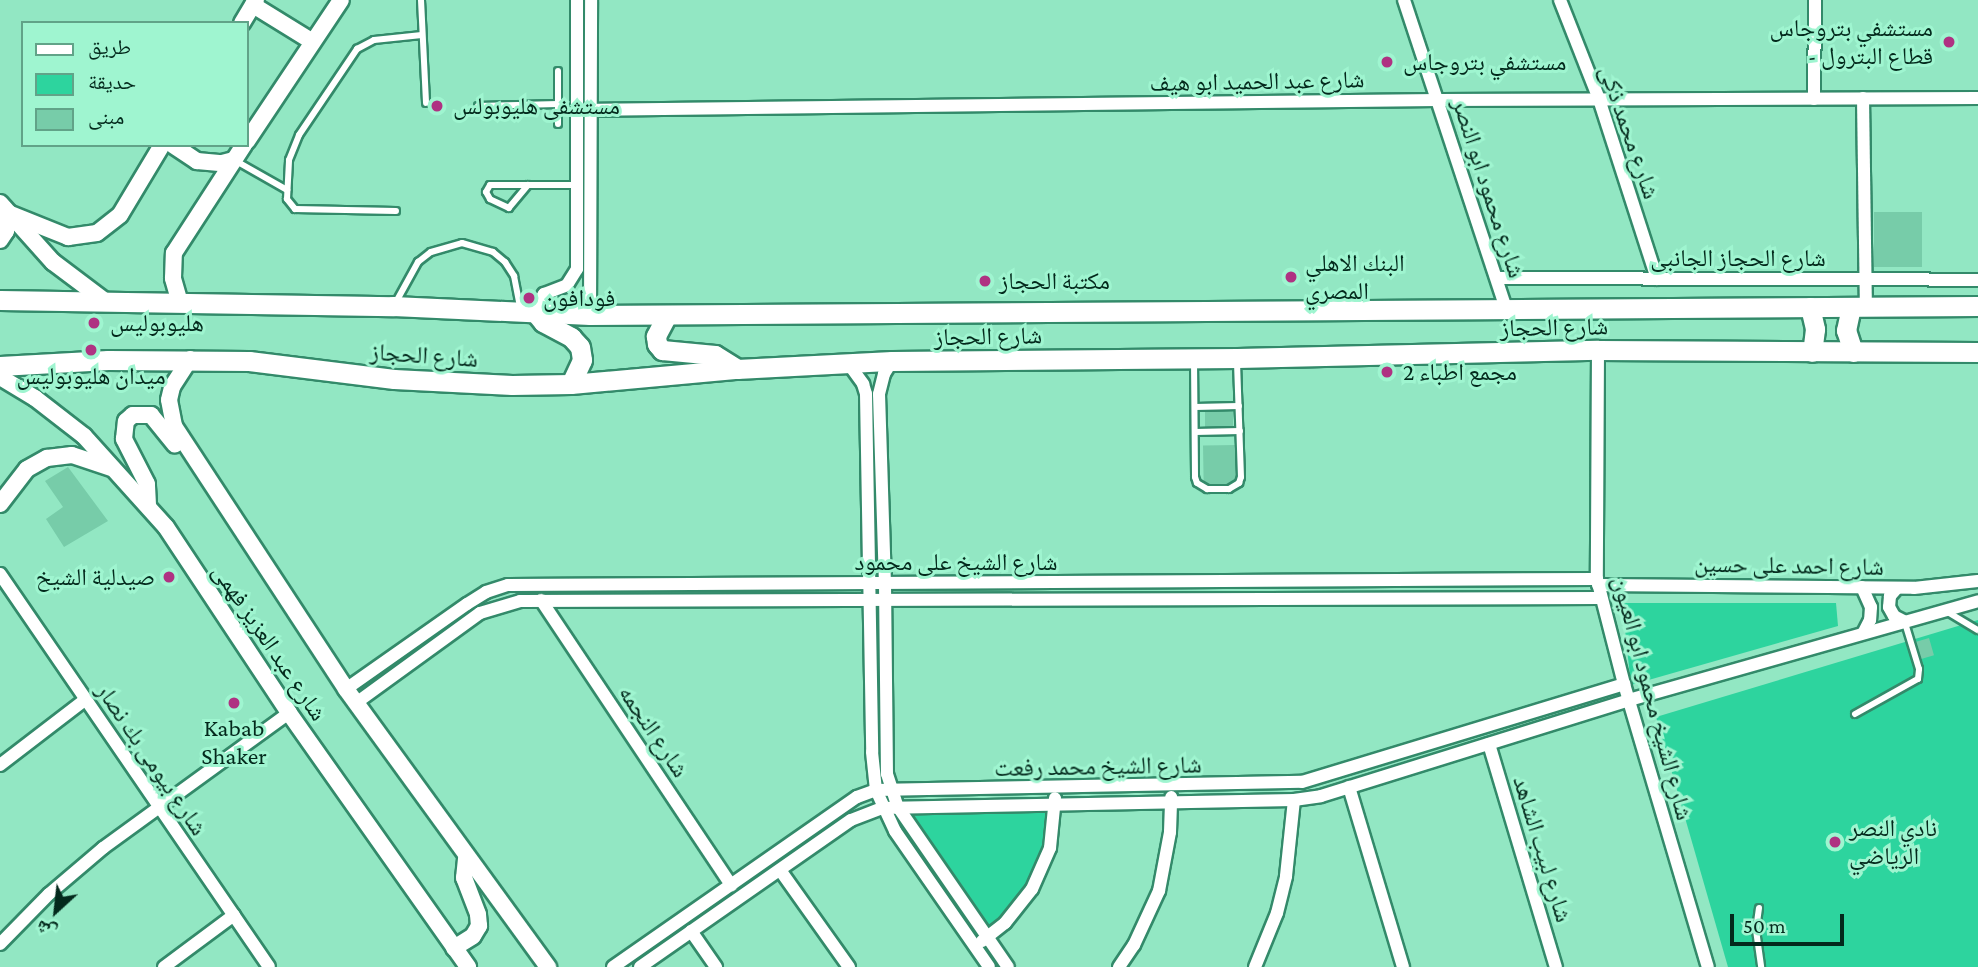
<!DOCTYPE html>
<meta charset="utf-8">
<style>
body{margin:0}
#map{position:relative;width:1978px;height:967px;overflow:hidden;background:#92e7c3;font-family:"Crimson Pro","Noto Naskh Arabic",serif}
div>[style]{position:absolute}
.green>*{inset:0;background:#2dd49e}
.building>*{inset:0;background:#77cca9;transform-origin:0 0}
.roads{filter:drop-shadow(2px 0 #338a6a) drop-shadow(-2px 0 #338a6a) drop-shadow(0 2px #338a6a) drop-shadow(0 -2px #338a6a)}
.lane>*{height:6px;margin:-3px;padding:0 3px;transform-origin:3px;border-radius:3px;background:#fff}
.street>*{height:12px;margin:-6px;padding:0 6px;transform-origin:6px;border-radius:6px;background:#fff}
.secondary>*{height:16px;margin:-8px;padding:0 8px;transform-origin:8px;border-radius:8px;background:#fff}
.primary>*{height:19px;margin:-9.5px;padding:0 9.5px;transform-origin:9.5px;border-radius:9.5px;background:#fff}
.dots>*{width:19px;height:19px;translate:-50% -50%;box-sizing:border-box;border:4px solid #9ff5d0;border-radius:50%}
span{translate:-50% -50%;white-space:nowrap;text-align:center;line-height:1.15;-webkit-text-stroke:6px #9ff5d0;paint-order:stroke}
.poi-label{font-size:24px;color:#03291c}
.right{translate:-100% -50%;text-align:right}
.left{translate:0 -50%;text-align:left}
.street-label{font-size:24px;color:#03291c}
.legend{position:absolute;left:21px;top:21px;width:228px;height:126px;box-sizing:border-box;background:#9ff5d0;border:2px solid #61a388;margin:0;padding:9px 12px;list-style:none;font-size:21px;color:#03291c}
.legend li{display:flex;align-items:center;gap:14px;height:35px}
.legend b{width:35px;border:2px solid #61a388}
.north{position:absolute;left:21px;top:876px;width:70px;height:70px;-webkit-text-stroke:5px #9ff5d0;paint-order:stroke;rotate:207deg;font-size:19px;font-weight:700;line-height:28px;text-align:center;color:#03291c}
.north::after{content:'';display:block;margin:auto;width:24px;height:32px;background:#03291c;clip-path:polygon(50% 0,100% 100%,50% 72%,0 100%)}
.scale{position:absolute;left:1730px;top:914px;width:114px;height:32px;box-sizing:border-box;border:4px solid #03291c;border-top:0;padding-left:9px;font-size:21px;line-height:24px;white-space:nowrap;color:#03291c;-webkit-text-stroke:5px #9ff5d0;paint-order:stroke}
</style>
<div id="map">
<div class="green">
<i style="clip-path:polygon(1622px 603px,1836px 603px,1838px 626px,1631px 685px)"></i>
<i style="clip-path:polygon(1978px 620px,1978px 967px,1728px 967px,1656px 717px)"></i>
<i style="clip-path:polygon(1055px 804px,1042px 869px,988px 937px,898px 807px)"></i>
</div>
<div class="building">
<i style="left:1874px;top:212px;width:48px;height:55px"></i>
<i style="left:1205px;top:411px;width:28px;height:16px"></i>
<i style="left:1236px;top:445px;width:40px;height:33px;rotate:89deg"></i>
<i style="clip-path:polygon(68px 467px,108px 521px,64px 547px,46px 519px,63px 507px,45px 481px)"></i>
<i style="left:1929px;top:638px;width:18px;height:15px;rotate:74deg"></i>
</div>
<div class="roads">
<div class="lane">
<i style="left:421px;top:0;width:103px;rotate:87.2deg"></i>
<i style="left:478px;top:106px;width:80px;rotate:-1.4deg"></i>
<i style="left:558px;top:124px;width:53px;rotate:-90deg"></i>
<i style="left:236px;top:161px;width:59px;rotate:29.6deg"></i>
<i style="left:528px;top:185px;width:30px;rotate:130deg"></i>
<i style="left:509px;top:208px;width:21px;rotate:-155deg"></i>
<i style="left:490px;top:199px;width:8px;rotate:-120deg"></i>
<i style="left:486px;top:192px;width:8px;rotate:-60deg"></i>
<i style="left:490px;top:185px;width:87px"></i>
<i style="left:396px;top:211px;width:101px;rotate:-178.9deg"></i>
<i style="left:295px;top:209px;width:13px;rotate:-129deg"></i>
<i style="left:287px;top:199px;width:39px;rotate:-87deg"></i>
<i style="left:289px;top:160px;width:27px;rotate:-68deg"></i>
<i style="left:299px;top:135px;width:104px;rotate:-56deg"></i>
<i style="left:357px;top:49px;width:19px;rotate:-28deg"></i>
<i style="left:374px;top:40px;width:48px;rotate:-5.9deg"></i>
<i style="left:396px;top:302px;width:46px;rotate:-61.2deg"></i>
<i style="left:418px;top:262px;width:16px;rotate:-38deg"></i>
<i style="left:431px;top:252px;width:32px;rotate:-16deg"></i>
<i style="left:462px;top:243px;width:32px;rotate:16deg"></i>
<i style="left:493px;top:252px;width:16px;rotate:40deg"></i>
<i style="left:505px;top:262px;width:17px;rotate:57deg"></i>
<i style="left:514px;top:276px;width:33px;rotate:79deg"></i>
<i style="left:1194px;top:360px;width:117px;rotate:89.5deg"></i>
<i style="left:1195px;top:477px;width:6px;rotate:72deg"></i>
<i style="left:1197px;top:483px;width:12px;rotate:31deg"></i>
<i style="left:1207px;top:489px;width:22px"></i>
<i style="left:1229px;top:489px;width:12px;rotate:-31deg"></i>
<i style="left:1239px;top:483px;width:6px;rotate:-72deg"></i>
<i style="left:1241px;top:477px;width:115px;rotate:-92deg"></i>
<i style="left:1195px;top:407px;width:44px;rotate:-1.3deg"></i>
<i style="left:1195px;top:432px;width:45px;rotate:-1.3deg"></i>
<i style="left:1946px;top:611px;width:37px;rotate:31deg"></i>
<i style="left:1855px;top:714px;width:72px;rotate:-29.1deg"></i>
<i style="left:1918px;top:679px;width:10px;rotate:-84deg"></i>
<i style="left:1919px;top:669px;width:48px;rotate:-106.9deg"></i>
<i style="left:1759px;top:908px;width:22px;rotate:98deg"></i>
<i style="left:1756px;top:930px;width:37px;rotate:82deg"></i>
</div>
<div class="street">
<i style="left:1404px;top:0;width:325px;rotate:71.7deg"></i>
<i style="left:1560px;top:0;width:106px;rotate:68.5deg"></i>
<i style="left:1599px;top:99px;width:189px;rotate:72.1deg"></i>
<i style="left:1863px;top:98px;width:209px;rotate:89.2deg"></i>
<i style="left:1814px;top:99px;width:99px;rotate:-89.4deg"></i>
<i style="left:579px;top:110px;width:859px;rotate:-0.67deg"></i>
<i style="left:1438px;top:100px;width:540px;rotate:-0.21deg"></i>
<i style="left:1498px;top:278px;width:480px;rotate:0.2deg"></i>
<i style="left:534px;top:311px;width:20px;rotate:-60deg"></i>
<i style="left:544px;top:294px;width:25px;rotate:-21deg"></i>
<i style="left:567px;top:285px;width:19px;rotate:-58deg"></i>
<i style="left:577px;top:269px;width:269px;rotate:-90deg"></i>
<i style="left:590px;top:315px;width:315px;rotate:-89.8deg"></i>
<i style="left:1598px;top:350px;width:229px;rotate:90.3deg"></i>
<i style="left:1597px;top:579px;width:108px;rotate:75.6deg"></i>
<i style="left:1624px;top:684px;width:295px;rotate:73.5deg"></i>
<i style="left:892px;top:361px;width:15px;rotate:122deg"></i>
<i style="left:884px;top:374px;width:21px;rotate:104deg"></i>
<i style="left:879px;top:394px;width:190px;rotate:88.2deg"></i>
<i style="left:885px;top:584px;width:190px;rotate:89.4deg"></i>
<i style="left:887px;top:774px;width:35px;rotate:72deg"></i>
<i style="left:898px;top:807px;width:194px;rotate:55.5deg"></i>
<i style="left:848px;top:363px;width:26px;rotate:54deg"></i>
<i style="left:863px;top:384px;width:10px;rotate:73deg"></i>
<i style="left:866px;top:394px;width:358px;rotate:89deg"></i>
<i style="left:872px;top:752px;width:38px;rotate:84deg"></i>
<i style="left:876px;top:790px;width:45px;rotate:65.1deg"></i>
<i style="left:895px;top:831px;width:165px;rotate:55.3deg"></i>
<i style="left:0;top:574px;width:476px;rotate:55.6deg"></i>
<i style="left:1598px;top:585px;width:316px;rotate:0.5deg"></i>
<i style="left:1914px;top:588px;width:64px;rotate:-6.2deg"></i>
<i style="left:1862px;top:587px;width:22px;rotate:66deg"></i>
<i style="left:1871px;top:607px;width:13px;rotate:94deg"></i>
<i style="left:1870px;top:620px;width:13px;rotate:117deg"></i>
<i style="left:1897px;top:588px;width:11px;rotate:131deg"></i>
<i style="left:1890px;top:596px;width:11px;rotate:95deg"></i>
<i style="left:1889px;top:607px;width:10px;rotate:61deg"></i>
<i style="left:1894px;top:616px;width:11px;rotate:27deg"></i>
<i style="left:541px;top:600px;width:343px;rotate:56.3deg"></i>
<i style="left:346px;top:689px;width:148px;rotate:-35.1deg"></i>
<i style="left:467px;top:604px;width:22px;rotate:-32deg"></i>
<i style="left:486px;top:592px;width:23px;rotate:-18deg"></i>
<i style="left:508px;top:585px;width:1089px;rotate:-0.32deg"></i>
<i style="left:356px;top:703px;width:153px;rotate:-36deg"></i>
<i style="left:480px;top:613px;width:42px;rotate:-16.7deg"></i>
<i style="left:520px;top:601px;width:1081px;rotate:-0.16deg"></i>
<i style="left:1489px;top:744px;width:233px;rotate:73.3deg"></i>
<i style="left:0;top:765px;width:108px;rotate:-37.5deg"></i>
<i style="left:1349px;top:787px;width:188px;rotate:73.3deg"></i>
<i style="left:780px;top:870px;width:119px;rotate:54.6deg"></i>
<i style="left:691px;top:931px;width:44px;rotate:55.2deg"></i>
<i style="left:982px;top:941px;width:29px;rotate:-38deg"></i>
<i style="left:1005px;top:923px;width:43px;rotate:-51.5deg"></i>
<i style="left:1032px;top:889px;width:45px;rotate:-66.3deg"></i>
<i style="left:1050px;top:848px;width:50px;rotate:-84.3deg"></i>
<i style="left:0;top:944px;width:70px;rotate:-45.6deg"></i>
<i style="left:49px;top:894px;width:71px;rotate:-40.4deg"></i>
<i style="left:103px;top:848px;width:230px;rotate:-36deg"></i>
<i style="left:164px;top:967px;width:87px;rotate:-36.6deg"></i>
<i style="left:613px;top:967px;width:297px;rotate:-34.9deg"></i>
<i style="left:857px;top:797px;width:20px;rotate:-20deg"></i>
<i style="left:876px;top:790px;width:426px;rotate:-1.1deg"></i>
<i style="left:1302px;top:782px;width:337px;rotate:-16.9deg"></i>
<i style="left:640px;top:967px;width:257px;rotate:-34.9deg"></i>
<i style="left:851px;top:820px;width:33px;rotate:-21deg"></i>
<i style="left:882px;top:808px;width:412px;rotate:-1.1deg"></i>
<i style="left:1294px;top:800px;width:27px;rotate:-8deg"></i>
<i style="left:1321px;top:796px;width:323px;rotate:-17.3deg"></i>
<i style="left:1629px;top:700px;width:363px;rotate:-15.8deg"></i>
<i style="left:1119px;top:967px;width:27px;rotate:-56deg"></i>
<i style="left:1134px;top:945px;width:60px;rotate:-65.2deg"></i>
<i style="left:1159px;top:891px;width:60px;rotate:-79.4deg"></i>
<i style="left:1170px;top:832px;width:35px;rotate:-88deg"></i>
<i style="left:1255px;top:967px;width:58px;rotate:-67.8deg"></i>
<i style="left:1277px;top:913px;width:38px;rotate:-76deg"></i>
<i style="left:1286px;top:876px;width:76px;rotate:-84deg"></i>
</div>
<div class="secondary">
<i style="left:253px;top:5px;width:70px;rotate:31.7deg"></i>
<i style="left:242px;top:23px;width:27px;rotate:-59deg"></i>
<i style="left:247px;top:141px;width:169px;rotate:-56.3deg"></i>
<i style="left:173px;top:145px;width:29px;rotate:34deg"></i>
<i style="left:197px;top:161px;width:25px;rotate:5deg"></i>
<i style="left:222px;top:163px;width:12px;rotate:-14deg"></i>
<i style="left:0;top:203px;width:79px;rotate:48.1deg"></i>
<i style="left:53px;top:262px;width:66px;rotate:37deg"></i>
<i style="left:0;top:240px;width:11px;rotate:-56deg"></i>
<i style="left:6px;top:231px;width:18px;rotate:-84deg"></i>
<i style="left:8px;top:213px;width:65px;rotate:21.8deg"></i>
<i style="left:68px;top:237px;width:29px;rotate:-8deg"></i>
<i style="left:97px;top:233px;width:29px;rotate:-38deg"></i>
<i style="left:120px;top:215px;width:82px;rotate:-59deg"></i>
<i style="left:180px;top:303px;width:26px;rotate:-106deg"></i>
<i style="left:173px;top:278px;width:25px;rotate:-88deg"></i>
<i style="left:174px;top:253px;width:129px;rotate:-57.1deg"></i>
<i style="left:190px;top:359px;width:33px;rotate:123deg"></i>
<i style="left:172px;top:387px;width:13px;rotate:103deg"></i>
<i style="left:169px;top:400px;width:26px;rotate:79deg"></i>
<i style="left:174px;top:426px;width:314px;rotate:56.8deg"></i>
<i style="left:346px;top:689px;width:344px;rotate:54deg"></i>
<i style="left:0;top:377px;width:41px;rotate:31deg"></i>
<i style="left:35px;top:398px;width:62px;rotate:37.8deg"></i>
<i style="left:84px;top:436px;width:122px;rotate:48deg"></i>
<i style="left:166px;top:527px;width:223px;rotate:56.5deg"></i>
<i style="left:289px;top:713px;width:311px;rotate:54.8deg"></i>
<i style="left:0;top:504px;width:44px;rotate:-52.4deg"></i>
<i style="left:27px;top:469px;width:23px;rotate:-29deg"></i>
<i style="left:47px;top:458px;width:25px;rotate:-7deg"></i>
<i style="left:72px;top:455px;width:41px;rotate:18.4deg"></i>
<i style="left:148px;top:505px;width:21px;rotate:-93deg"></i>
<i style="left:147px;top:484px;width:51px;rotate:-117.1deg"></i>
<i style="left:124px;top:439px;width:18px;rotate:-84deg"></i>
<i style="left:126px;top:421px;width:9px;rotate:-41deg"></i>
<i style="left:133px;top:415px;width:18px"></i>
<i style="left:151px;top:415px;width:38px;rotate:51deg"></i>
<i style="left:454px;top:948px;width:22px;rotate:-32deg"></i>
<i style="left:473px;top:936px;width:12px;rotate:-59deg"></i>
<i style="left:479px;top:926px;width:12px;rotate:-95deg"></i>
<i style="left:478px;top:914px;width:39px;rotate:-111deg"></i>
<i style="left:464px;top:878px;width:20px;rotate:-84deg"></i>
</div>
<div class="primary">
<i style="left:0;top:300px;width:393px;rotate:0.9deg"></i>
<i style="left:393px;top:306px;width:197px;rotate:2.6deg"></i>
<i style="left:590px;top:315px;width:1388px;rotate:-0.37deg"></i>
<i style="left:1810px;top:307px;width:23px;rotate:77deg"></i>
<i style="left:1815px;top:329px;width:23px;rotate:97deg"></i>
<i style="left:1851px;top:307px;width:24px;rotate:102deg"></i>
<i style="left:1846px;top:330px;width:23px;rotate:72deg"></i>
<i style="left:534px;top:311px;width:14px;rotate:51deg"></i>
<i style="left:543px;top:322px;width:32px;rotate:28deg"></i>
<i style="left:571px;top:337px;width:13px;rotate:48deg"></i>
<i style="left:580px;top:347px;width:13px;rotate:81deg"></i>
<i style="left:582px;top:360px;width:26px;rotate:115deg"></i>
<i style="left:667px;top:315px;width:24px;rotate:118deg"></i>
<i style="left:656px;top:336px;width:8px;rotate:83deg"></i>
<i style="left:657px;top:344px;width:8px;rotate:50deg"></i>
<i style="left:662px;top:350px;width:53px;rotate:5.4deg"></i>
<i style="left:715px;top:355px;width:26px;rotate:32deg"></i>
<i style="left:0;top:366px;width:108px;rotate:-3.2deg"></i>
<i style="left:108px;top:360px;width:141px;rotate:0.4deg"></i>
<i style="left:249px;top:361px;width:146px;rotate:7.1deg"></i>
<i style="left:394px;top:379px;width:118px;rotate:2.9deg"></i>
<i style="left:512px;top:385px;width:59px;rotate:-1deg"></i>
<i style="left:571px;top:384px;width:167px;rotate:-5.2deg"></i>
<i style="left:737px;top:369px;width:155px;rotate:-3deg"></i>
<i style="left:892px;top:361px;width:345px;rotate:-0.5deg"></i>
<i style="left:1237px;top:358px;width:361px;rotate:-1.3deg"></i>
<i style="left:1598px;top:350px;width:380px;rotate:0.3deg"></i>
</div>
</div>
<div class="dots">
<i style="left:1949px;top:42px;background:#af3282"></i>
<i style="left:1387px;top:62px;background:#af3282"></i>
<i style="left:437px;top:106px;background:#af3282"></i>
<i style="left:1291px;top:277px;background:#af3282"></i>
<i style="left:985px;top:281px;background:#af3282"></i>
<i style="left:529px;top:298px;background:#af3282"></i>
<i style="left:94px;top:323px;background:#af3282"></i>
<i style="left:91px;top:350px;background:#af3282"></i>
<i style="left:1387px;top:372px;background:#af3282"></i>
<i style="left:169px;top:577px;background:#af3282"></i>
<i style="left:234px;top:703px;background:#af3282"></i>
<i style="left:1835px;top:842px;background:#af3282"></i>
</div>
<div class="poi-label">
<span class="right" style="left:1933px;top:42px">مستشفي بتروجاس<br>- قطاع البترول</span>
<span class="left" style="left:1403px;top:62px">مستشفي بتروجاس</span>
<span class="left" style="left:453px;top:106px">مستشفى هليوبولس</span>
<span class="left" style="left:1305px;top:277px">البنك الاهلي<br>المصري</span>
<span class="left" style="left:999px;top:281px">مكتبة الحجاز</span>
<span class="left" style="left:543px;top:298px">فودافون</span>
<span class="left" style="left:110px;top:323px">هليوبوليس</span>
<span class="left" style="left:1403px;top:372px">مجمع اطباء 2</span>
<span style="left:91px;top:376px">ميدان هليوبوليس</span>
<span class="right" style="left:155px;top:577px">صيدلية الشيخ</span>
<span style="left:234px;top:742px">Kabab<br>Shaker</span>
<span class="left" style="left:1849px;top:842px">نادي النصر<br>الرياضي</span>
</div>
<div class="street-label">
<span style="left:1257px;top:81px;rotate:-1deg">شارع عبد الحميد ابو هيف</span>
<span style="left:1630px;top:132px;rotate:71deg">شارع محمد ذكى</span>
<span style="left:1489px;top:188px;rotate:72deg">شارع محمود ابو النصر</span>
<span style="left:1738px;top:258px">شارع الحجاز الجانبى</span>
<span style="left:1554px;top:327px;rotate:-1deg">شارع الحجاز</span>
<span style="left:988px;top:336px;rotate:-1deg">شارع الحجاز</span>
<span style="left:424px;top:355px;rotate:4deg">شارع الحجاز</span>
<span style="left:956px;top:562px">شارع الشيخ على محمود</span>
<span style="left:1789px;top:565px;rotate:1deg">شارع احمد على حسين</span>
<span style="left:270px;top:642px;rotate:56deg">شارع عبد العزيز فهمى</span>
<span style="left:1653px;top:698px;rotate:75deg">شارع الشيخ محمود ابو العيون</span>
<span style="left:654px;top:731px;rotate:56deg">شارع النجمه</span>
<span style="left:152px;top:759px;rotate:56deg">شارع بيومى بك نصار</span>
<span style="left:1098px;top:766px;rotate:-1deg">شارع الشيخ محمد رفعت</span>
<span style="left:1543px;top:849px;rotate:73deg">شارع لبيب الشاهد</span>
</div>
<ul class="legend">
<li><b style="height:9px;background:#fff"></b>طريق</li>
<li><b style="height:19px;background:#2dd49e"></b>حديقة</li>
<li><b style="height:19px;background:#77cca9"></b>مبنى</li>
</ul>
<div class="north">ش</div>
<div class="scale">50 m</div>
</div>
